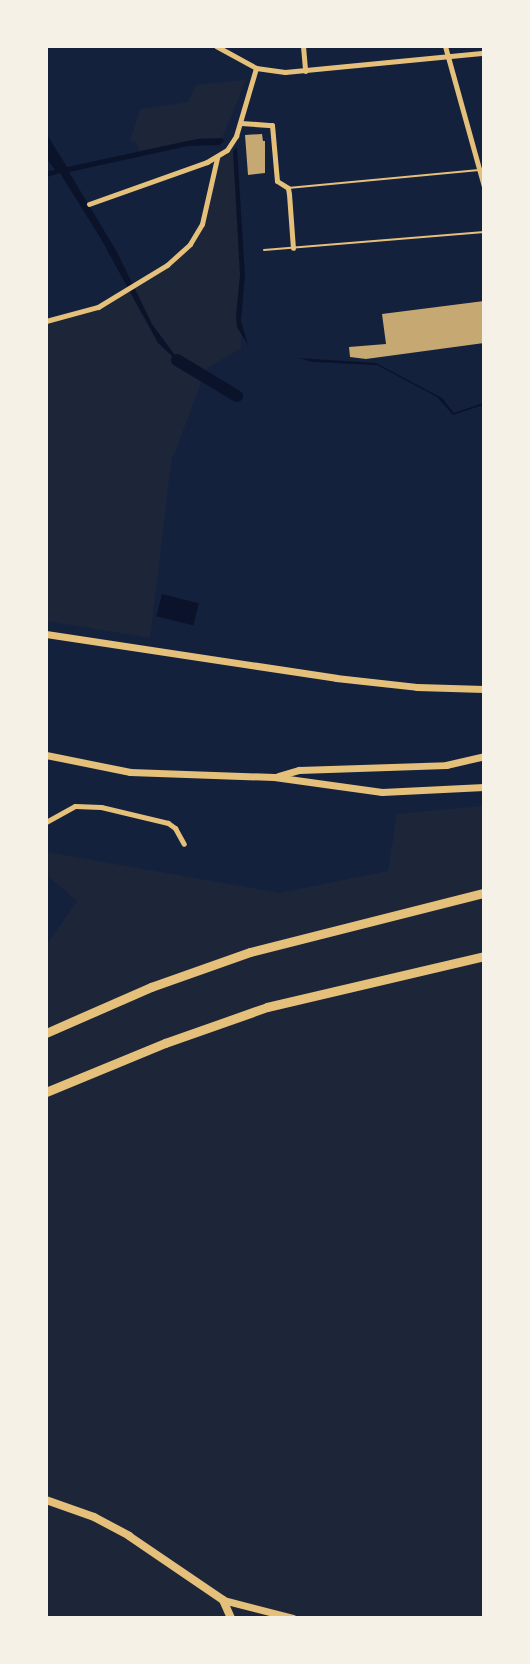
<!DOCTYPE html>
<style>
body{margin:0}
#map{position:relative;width:530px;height:1664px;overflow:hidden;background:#14213d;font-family:"Archivo Narrow",sans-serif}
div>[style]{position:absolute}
.green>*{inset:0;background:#1d2539}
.water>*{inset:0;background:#0b132b;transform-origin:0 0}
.canal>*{height:12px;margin:-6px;padding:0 6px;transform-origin:6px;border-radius:6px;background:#0b132b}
.building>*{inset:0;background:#c6a872}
.service>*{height:2px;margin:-1px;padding:0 1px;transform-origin:1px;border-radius:1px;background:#e5c07b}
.minor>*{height:5px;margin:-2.5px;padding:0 2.5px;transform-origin:2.5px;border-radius:2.5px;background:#e5c07b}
.tertiary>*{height:7px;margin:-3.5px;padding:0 3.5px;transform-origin:3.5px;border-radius:3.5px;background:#e5c07b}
.secondary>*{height:8px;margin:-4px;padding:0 4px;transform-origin:4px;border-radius:4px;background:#e5c07b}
.motorway>*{height:9px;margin:-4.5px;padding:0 4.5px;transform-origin:4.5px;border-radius:4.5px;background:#e5c07b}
span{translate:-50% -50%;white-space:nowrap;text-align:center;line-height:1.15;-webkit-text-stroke:6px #f6f1e7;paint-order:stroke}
.frame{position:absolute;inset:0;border:48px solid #f6f1e7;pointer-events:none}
</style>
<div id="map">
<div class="green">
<i style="clip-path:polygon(246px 80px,221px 140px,204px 138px,139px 151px,136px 141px,130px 142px,140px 109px,188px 102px,196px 85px)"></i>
<i style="clip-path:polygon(227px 150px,234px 150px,241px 248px,241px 348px,206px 369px,174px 455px,172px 456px,150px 638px,47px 621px,46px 321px,98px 307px,167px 265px,190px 244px,202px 224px,217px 158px)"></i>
<i style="clip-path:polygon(483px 806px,483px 1617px,47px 1617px,46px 946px,77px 901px,47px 875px,46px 852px,280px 893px,388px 871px,397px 814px)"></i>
</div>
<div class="water">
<i style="clip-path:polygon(46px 133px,67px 167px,197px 139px,222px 138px,224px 141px,220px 145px,188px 146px,69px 172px,117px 252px,152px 324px,174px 354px,190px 367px,187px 370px,158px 343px,101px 239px,60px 173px,47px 177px,47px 171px,55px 170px,47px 159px)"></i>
<i style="clip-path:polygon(237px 147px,245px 275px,241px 321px,248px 345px,237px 327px,236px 316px,240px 275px,233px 151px)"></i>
<i style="clip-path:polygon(299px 358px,376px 363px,442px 398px,454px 413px,483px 403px,483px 405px,453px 415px,437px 397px,377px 365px,312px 362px)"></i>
<i style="left:162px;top:594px;width:38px;height:23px;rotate:14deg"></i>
</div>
<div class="canal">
<i style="left:177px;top:360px;width:70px;rotate:31deg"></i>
</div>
<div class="building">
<i style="clip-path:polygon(262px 134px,263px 141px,265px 141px,265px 173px,248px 175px,245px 135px)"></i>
<i style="clip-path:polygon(484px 301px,484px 343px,366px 359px,350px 357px,349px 347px,386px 344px,382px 314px)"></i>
</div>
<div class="service">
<i style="left:288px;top:188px;width:192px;rotate:-5.4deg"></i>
<i style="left:264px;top:250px;width:221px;rotate:-4.7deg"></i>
</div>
<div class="minor">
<i style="left:216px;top:46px;width:46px;rotate:28.8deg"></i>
<i style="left:256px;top:68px;width:29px;rotate:8deg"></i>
<i style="left:285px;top:72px;width:200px;rotate:-5.5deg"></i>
<i style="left:303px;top:46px;width:25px;rotate:85deg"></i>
<i style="left:445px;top:46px;width:146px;rotate:74.5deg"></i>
<i style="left:241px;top:123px;width:31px;rotate:4deg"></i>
<i style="left:272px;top:125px;width:56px;rotate:84.9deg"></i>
<i style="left:277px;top:181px;width:13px;rotate:32deg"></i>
<i style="left:288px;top:188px;width:6px;rotate:81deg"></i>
<i style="left:289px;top:194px;width:54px;rotate:85.8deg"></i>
<i style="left:89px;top:204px;width:125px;rotate:-19.6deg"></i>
<i style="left:207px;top:162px;width:23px;rotate:-31deg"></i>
<i style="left:227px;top:150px;width:17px;rotate:-57deg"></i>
<i style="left:236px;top:136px;width:71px;rotate:-73.6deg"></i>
<i style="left:46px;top:321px;width:54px;rotate:-15.1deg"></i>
<i style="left:98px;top:307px;width:81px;rotate:-31.3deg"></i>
<i style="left:167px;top:265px;width:31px;rotate:-42deg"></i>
<i style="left:190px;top:244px;width:23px;rotate:-59deg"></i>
<i style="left:202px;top:224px;width:68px;rotate:-77.2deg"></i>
<i style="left:46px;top:822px;width:33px;rotate:-29deg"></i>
<i style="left:75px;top:806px;width:26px;rotate:2deg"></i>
<i style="left:101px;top:807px;width:69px;rotate:13.4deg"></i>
<i style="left:168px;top:823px;width:9px;rotate:36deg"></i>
<i style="left:175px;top:828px;width:18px;rotate:61deg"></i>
</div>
<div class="tertiary">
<i style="left:46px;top:634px;width:293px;rotate:8.6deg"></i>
<i style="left:336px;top:678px;width:81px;rotate:6.3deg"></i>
<i style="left:417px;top:687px;width:67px;rotate:1.7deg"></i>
<i style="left:46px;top:755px;width:86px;rotate:11.4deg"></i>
<i style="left:130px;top:772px;width:144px;rotate:2deg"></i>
<i style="left:274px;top:777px;width:109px;rotate:7.9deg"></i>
<i style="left:382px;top:792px;width:102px;rotate:-2.8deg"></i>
<i style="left:278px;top:776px;width:22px;rotate:-16deg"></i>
<i style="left:299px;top:770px;width:147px;rotate:-1.9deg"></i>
<i style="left:446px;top:765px;width:39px;rotate:-13deg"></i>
<i style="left:223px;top:1600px;width:72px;rotate:14.4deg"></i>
</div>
<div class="secondary">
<i style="left:46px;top:1500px;width:51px;rotate:19.5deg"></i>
<i style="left:94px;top:1517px;width:40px;rotate:28deg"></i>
<i style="left:129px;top:1536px;width:114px;rotate:34.2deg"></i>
<i style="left:223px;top:1600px;width:20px;rotate:66deg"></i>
</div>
<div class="motorway">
<i style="left:46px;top:1033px;width:115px;rotate:-23.7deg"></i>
<i style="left:151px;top:987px;width:105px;rotate:-19.5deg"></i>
<i style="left:250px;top:952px;width:241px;rotate:-14.2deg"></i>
<i style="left:46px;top:1092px;width:129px;rotate:-22.4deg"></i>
<i style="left:165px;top:1043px;width:108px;rotate:-19.4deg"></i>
<i style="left:267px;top:1007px;width:223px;rotate:-13.2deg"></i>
</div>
<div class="frame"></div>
</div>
